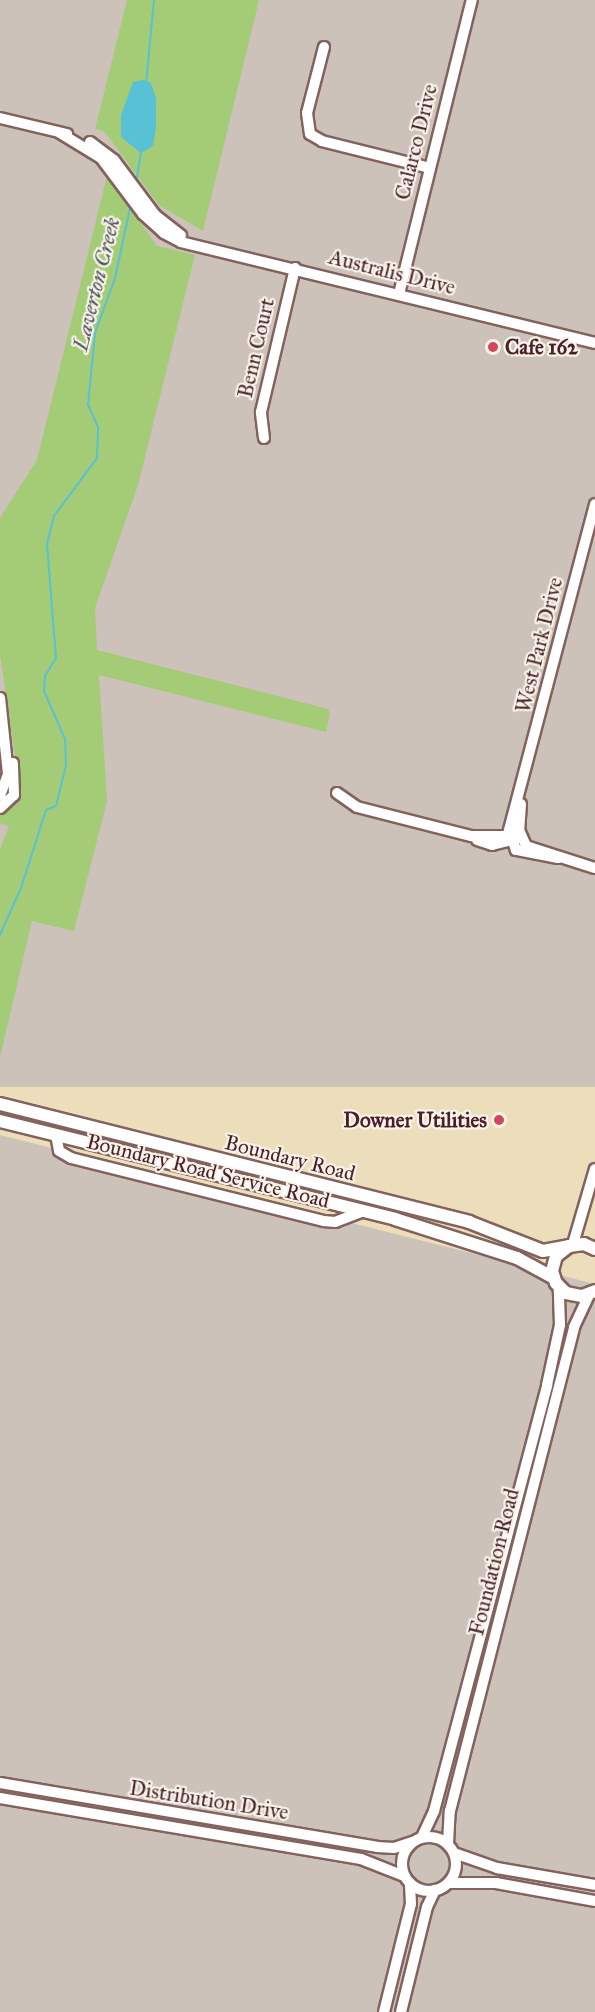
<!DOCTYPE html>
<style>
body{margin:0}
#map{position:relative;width:595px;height:2012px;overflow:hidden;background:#ecdeba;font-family:"IM FELL Great Primer",serif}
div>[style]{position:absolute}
.industrial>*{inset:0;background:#ccc2b9;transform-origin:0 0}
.green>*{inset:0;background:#a4cb75}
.water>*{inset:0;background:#58c1d5}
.stream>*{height:2px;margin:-1px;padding:0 1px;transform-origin:1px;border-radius:1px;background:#58c1d5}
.roads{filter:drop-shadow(2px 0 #83625d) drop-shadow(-2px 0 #83625d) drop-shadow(0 2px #83625d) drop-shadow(0 -2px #83625d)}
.minor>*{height:10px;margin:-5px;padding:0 5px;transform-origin:5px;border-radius:5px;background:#fff}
.minor>.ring{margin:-5px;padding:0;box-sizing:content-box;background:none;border:10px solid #fff;border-radius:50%}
.major>*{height:12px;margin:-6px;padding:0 6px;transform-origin:6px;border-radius:6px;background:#fff}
.dots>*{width:16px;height:16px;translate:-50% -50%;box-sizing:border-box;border:3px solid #f7f3e8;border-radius:50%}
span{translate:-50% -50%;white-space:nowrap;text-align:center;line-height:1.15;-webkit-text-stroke:4.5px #f7f3e8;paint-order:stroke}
.street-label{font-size:21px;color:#4a1f2b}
.poi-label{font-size:21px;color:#4a1f2b;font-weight:700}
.left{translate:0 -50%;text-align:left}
.right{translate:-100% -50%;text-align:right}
.water-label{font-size:22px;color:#4e505e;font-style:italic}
</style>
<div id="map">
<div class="industrial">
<i style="left:0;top:0;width:595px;height:1087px"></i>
<i style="clip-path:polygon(0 1135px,595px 1284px,595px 2012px,0 2012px)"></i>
</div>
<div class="green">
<i style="clip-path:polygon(127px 0,259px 0,203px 231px,159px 205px,104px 131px,95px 129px)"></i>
<i style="clip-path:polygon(107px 176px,157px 246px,195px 255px,138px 485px,95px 608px,97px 650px,328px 709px,330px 714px,326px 732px,99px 675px,107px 801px,74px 931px,32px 921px,0 1057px,0 849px,9px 826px,0 823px,0 813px,15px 801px,19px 784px,0 654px,0 518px,37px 460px)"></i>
</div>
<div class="water">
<i style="clip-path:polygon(143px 80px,151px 83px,156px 98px,156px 127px,153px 146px,141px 153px,121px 137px,121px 115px,133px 82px)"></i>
</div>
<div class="stream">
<i style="left:146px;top:84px;width:84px;rotate:-84.6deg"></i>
<i style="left:137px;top:177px;width:25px;rotate:-81deg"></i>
<i style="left:0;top:935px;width:51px;rotate:-65.9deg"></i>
<i style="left:21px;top:888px;width:82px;rotate:-72.2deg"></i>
<i style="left:46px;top:810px;width:11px;rotate:-22deg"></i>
<i style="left:56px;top:806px;width:42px;rotate:-76.3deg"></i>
<i style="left:66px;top:765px;width:26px;rotate:-92deg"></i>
<i style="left:65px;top:739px;width:52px;rotate:-113.6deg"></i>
<i style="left:44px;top:691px;width:15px;rotate:-86deg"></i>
<i style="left:45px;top:676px;width:21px;rotate:-59deg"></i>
<i style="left:56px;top:658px;width:114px;rotate:-94.5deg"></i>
<i style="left:47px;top:544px;width:29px;rotate:-76deg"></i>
<i style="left:54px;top:516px;width:72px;rotate:-53.4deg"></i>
<i style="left:97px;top:458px;width:31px;rotate:-88deg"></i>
<i style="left:98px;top:427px;width:24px;rotate:-114deg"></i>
<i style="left:88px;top:405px;width:72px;rotate:-84.4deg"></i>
<i style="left:95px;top:333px;width:59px;rotate:-70deg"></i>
<i style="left:115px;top:278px;width:72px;rotate:-77.9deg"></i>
</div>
<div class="roads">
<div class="minor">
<i style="left:324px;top:47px;width:68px;rotate:104.4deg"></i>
<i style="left:307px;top:113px;width:21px;rotate:82deg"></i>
<i style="left:310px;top:134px;width:14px;rotate:30deg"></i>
<i style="left:322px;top:141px;width:111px;rotate:14deg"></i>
<i style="left:0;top:118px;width:69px;rotate:13.4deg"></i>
<i style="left:60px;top:133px;width:48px;rotate:31.4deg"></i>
<i style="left:101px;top:158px;width:70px;rotate:53.1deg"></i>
<i style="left:143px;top:214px;width:28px;rotate:42deg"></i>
<i style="left:164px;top:233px;width:19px;rotate:28deg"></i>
<i style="left:181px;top:242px;width:426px;rotate:13.7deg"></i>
<i style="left:90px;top:142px;width:30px;rotate:37deg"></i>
<i style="left:114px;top:160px;width:69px;rotate:53.3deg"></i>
<i style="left:155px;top:215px;width:33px;rotate:38deg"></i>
<i style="left:399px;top:294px;width:303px;rotate:-76.1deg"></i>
<i style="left:264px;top:438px;width:26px;rotate:-97deg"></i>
<i style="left:261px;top:412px;width:148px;rotate:-76.7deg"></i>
<i style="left:0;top:698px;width:76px;rotate:84deg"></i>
<i style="left:8px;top:774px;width:23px;rotate:110deg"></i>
<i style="left:337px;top:793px;width:24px;rotate:35deg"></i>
<i style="left:357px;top:807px;width:118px;rotate:14.3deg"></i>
<i style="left:471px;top:836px;width:49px"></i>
<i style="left:521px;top:804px;width:26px;rotate:94deg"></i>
<i style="left:519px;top:830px;width:17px;rotate:66deg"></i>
<i style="left:526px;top:846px;width:72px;rotate:17.7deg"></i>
<i style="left:0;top:808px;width:19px;rotate:-43deg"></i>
<i style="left:14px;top:795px;width:32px;rotate:-92deg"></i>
<i style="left:477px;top:840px;width:16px;rotate:18deg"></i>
<i style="left:492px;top:845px;width:25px;rotate:-14deg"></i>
<i style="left:558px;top:858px;width:43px;rotate:-169.2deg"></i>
<i style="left:516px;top:850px;width:21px;rotate:-109deg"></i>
<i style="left:509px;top:830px;width:337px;rotate:-75.2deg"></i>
<i style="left:56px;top:1135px;width:16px;rotate:79deg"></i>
<i style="left:59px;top:1151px;width:14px;rotate:30deg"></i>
<i style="left:71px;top:1158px;width:261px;rotate:14deg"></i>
<i style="left:324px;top:1221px;width:11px;rotate:5deg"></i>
<i style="left:335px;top:1222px;width:30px;rotate:-21deg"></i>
<i style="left:573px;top:1244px;width:78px;rotate:-73.7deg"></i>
<i style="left:0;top:1783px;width:382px;rotate:9.6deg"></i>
<i style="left:377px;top:1847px;width:17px;rotate:3deg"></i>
<i style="left:394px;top:1848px;width:19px;rotate:-18deg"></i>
<i style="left:0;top:1798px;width:366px;rotate:9.6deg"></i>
<i style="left:361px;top:1859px;width:46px;rotate:21.6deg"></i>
<i class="ring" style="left:402px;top:1837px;width:44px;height:44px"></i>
<i style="left:422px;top:1837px;width:29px;rotate:-65deg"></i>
<i style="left:434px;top:1811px;width:441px;rotate:-75.1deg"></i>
<i style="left:547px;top:1385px;width:61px;rotate:-77.8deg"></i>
<i style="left:560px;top:1325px;width:37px;rotate:-92deg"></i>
<i style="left:448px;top:1844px;width:33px;rotate:-87deg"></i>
<i style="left:450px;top:1811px;width:500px;rotate:-75.6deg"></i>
<i style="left:574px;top:1327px;width:38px;rotate:-65deg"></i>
<i style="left:454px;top:1853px;width:46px;rotate:19.2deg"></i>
<i style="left:497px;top:1868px;width:99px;rotate:9.8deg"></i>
<i style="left:449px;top:1883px;width:47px"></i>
<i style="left:496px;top:1883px;width:101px;rotate:10.3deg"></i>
<i style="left:384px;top:2012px;width:111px;rotate:-76deg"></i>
<i style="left:411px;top:1904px;width:21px;rotate:-93deg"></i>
<i style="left:401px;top:2012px;width:108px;rotate:-76.1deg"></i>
<i style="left:427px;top:1907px;width:19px;rotate:-65deg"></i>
</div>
<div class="major">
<i style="left:0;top:1104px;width:484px;rotate:14.1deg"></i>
<i style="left:469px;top:1222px;width:79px;rotate:21.4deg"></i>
<i style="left:543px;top:1251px;width:26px;rotate:-11deg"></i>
<i style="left:0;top:1121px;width:407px;rotate:13.9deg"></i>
<i style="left:395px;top:1219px;width:128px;rotate:17.7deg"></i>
<i style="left:517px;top:1258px;width:42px;rotate:28.4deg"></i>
<i style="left:595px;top:1249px;width:12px;rotate:-156deg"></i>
<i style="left:584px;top:1244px;width:15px;rotate:172deg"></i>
<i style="left:569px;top:1246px;width:16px;rotate:142deg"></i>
<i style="left:556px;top:1256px;width:16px;rotate:105deg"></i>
<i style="left:552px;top:1271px;width:13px;rotate:72deg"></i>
<i style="left:556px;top:1283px;width:14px;rotate:45deg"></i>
<i style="left:566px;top:1293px;width:16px;rotate:11deg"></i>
<i style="left:582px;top:1296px;width:14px;rotate:-21deg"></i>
</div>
</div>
<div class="dots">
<i style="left:493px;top:347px;background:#d1495b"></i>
<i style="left:499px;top:1120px;background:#d1495b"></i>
</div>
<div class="street-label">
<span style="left:416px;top:142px;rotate:-76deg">Calarco Drive</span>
<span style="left:392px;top:272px;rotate:14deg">Australis Drive</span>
<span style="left:256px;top:348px;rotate:-77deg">Benn Court</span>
<span style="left:539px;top:645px;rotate:-76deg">West Park Drive</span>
<span style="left:290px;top:1158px;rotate:14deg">Boundary Road</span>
<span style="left:208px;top:1171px;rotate:14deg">Boundary Road Service Road</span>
<span style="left:494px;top:1562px;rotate:-76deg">Foundation Road</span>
<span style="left:209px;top:1800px;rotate:9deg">Distribution Drive</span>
</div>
<div class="poi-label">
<span class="left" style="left:505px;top:347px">Cafe 162</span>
<span class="right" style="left:487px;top:1120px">Downer Utilities</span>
</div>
<div class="water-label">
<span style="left:96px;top:284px;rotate:-76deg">Laverton Creek</span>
</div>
</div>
